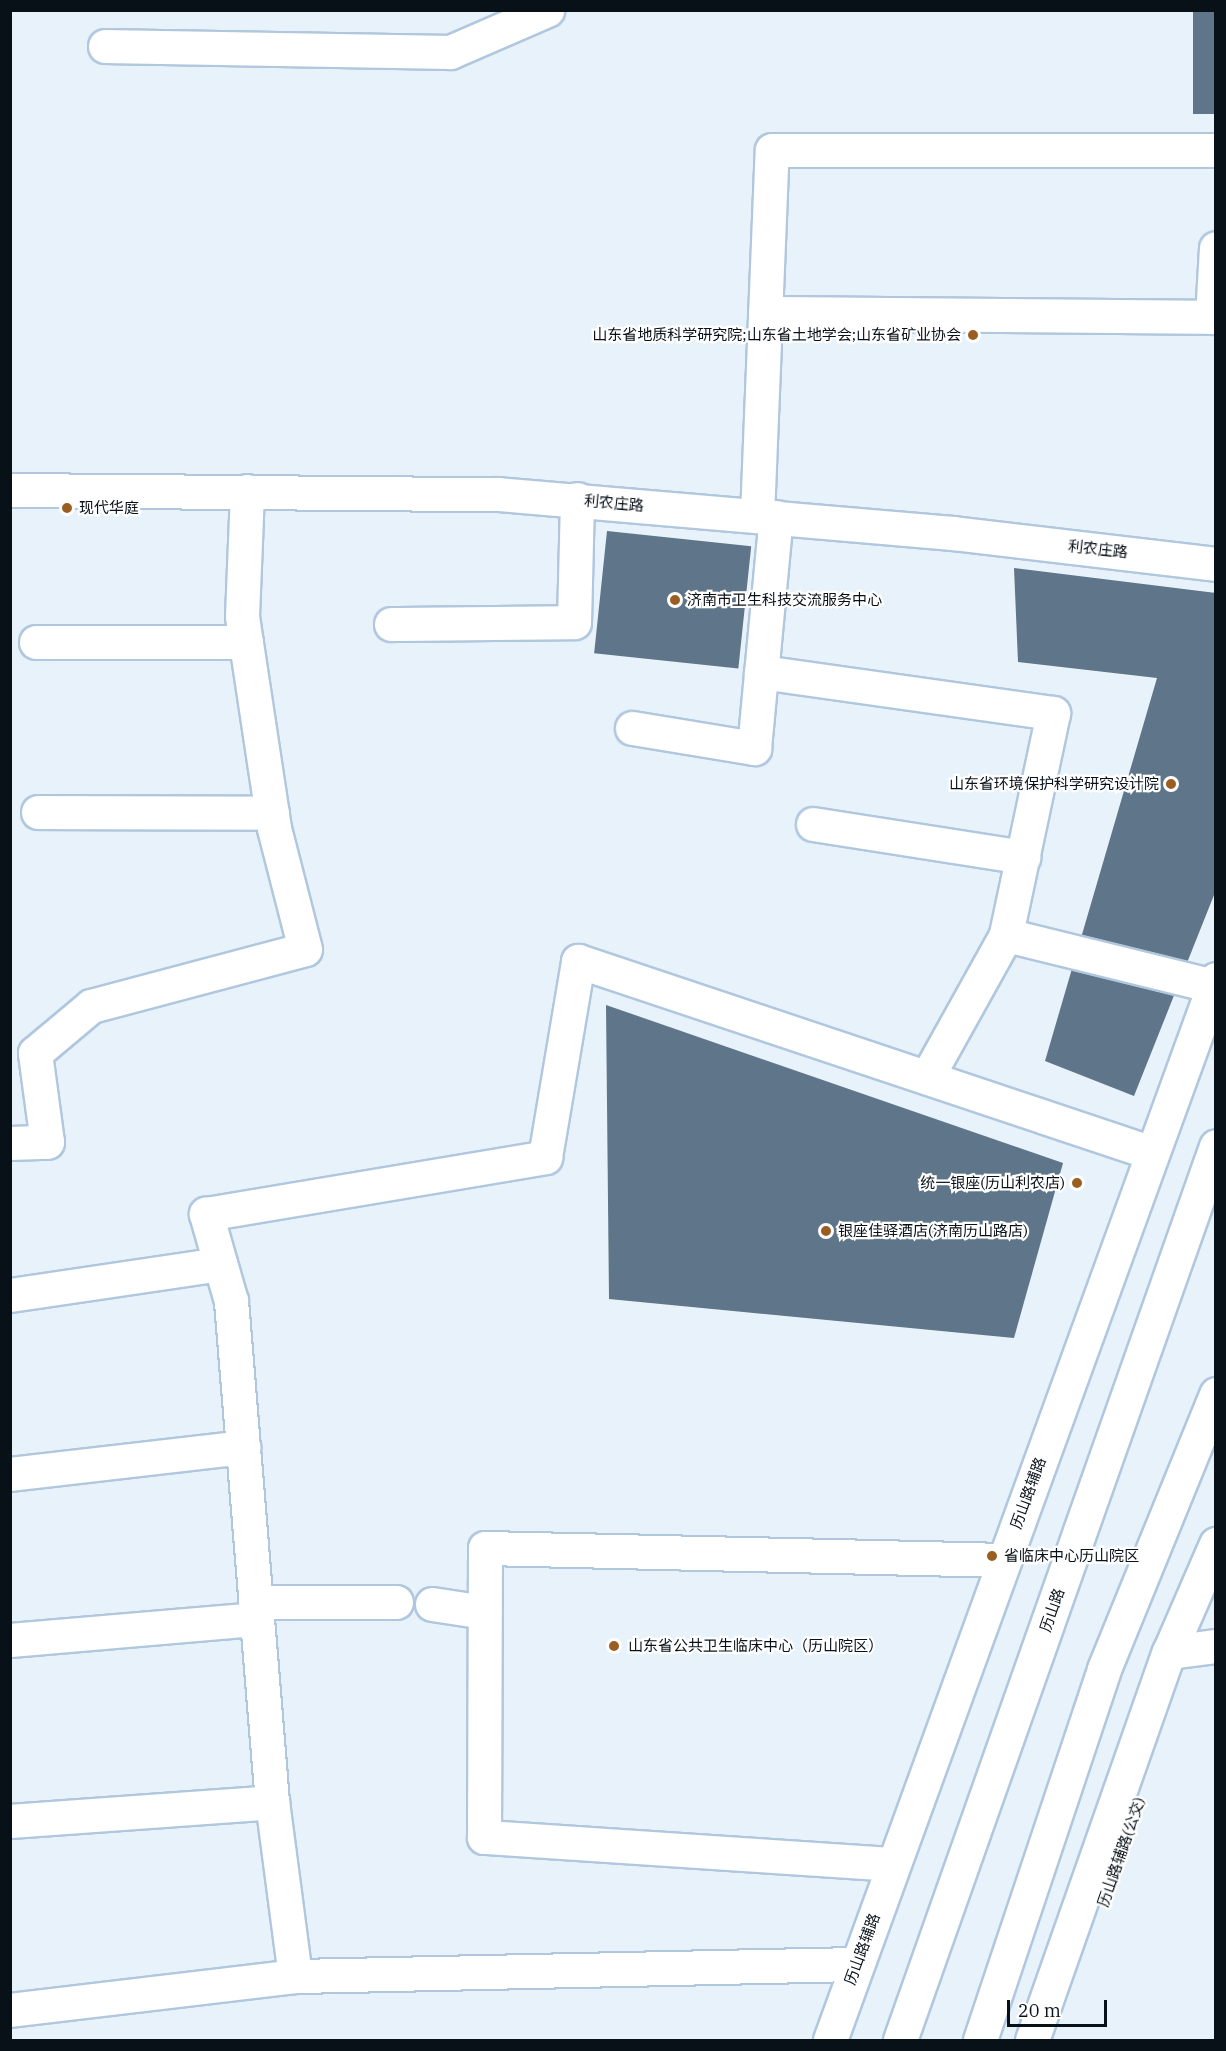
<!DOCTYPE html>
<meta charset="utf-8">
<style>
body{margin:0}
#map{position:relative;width:1226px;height:2051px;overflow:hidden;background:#e8f2fb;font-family:"IBM Plex Serif","Noto Sans SC",serif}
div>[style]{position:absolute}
.building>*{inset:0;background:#5f7589;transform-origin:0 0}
.roads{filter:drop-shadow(2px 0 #b0c7de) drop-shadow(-2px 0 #b0c7de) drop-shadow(0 2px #b0c7de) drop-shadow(0 -2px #b0c7de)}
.minor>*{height:33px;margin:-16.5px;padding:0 16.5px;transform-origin:16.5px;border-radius:16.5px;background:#fff}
.major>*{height:33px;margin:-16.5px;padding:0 16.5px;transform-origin:16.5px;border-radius:16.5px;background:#fff}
.dots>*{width:16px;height:16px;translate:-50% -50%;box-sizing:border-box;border:3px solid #fff;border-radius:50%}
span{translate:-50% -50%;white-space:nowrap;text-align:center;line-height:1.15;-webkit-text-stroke:4.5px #fff;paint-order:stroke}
.poi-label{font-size:15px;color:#081018}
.right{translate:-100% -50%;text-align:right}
.left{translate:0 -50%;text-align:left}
.street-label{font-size:15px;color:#081018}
.frame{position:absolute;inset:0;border:12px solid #081018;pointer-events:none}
.scale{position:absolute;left:1007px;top:2000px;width:100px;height:27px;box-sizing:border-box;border:3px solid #081018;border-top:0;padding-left:8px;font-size:18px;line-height:21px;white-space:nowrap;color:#081018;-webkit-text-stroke:4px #fff;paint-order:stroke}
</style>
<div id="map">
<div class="building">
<i style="left:1193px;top:10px;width:23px;height:104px"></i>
<i style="left:607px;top:531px;width:145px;height:123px;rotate:6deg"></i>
<i style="clip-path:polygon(1014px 568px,1216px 593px,1216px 890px,1134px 1096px,1045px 1061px,1157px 678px,1018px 662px)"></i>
<i style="clip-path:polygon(606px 1005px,1063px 1163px,1014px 1338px,609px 1299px)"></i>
</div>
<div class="roads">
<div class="minor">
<i style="left:105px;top:46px;width:345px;rotate:1deg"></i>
<i style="left:450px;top:52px;width:106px;rotate:-23.4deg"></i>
<i style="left:765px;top:313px;width:447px;rotate:0.5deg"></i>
<i style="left:1212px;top:317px;width:69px;rotate:-86.7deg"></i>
<i style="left:10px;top:490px;width:488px;rotate:0.5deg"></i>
<i style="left:498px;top:494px;width:457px;rotate:4.9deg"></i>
<i style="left:953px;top:533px;width:265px;rotate:6.7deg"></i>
<i style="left:757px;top:516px;width:366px;rotate:-87.7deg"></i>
<i style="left:772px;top:150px;width:444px"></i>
<i style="left:391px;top:624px;width:183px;rotate:-0.6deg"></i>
<i style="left:574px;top:622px;width:123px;rotate:-88.6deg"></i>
<i style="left:36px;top:642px;width:210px"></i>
<i style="left:761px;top:672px;width:295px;rotate:8deg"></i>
<i style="left:1053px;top:713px;width:227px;rotate:102deg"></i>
<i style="left:1006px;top:935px;width:213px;rotate:13.8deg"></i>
<i style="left:632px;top:728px;width:124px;rotate:9.3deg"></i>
<i style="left:754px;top:748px;width:232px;rotate:-84.6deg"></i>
<i style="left:38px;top:812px;width:234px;rotate:0.2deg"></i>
<i style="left:813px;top:824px;width:213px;rotate:8.9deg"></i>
<i style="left:927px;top:1077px;width:162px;rotate:-60.9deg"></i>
<i style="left:10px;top:1143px;width:37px;rotate:-2deg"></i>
<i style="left:47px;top:1142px;width:90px;rotate:-97.7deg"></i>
<i style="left:35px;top:1053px;width:73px;rotate:-40deg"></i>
<i style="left:91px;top:1006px;width:221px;rotate:-14.9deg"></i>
<i style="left:305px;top:949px;width:125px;rotate:-104.4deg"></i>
<i style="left:274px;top:828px;width:214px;rotate:-98.6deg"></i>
<i style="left:242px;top:616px;width:125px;rotate:-87.7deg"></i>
<i style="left:10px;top:1295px;width:212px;rotate:-8.4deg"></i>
<i style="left:10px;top:1474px;width:235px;rotate:-6.6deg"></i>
<i style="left:255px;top:1602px;width:141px"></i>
<i style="left:432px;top:1604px;width:53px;rotate:8.7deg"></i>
<i style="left:10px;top:1640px;width:248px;rotate:-4.9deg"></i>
<i style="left:1169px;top:1652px;width:47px;rotate:-7.3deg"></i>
<i style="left:10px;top:1821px;width:263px;rotate:-4.1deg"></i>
<i style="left:893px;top:1864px;width:410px;rotate:-176.2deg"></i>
<i style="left:484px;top:1837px;width:289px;rotate:-89.8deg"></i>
<i style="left:485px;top:1548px;width:519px;rotate:1.32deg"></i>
<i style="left:856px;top:1964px;width:561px;rotate:178.77deg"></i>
<i style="left:295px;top:1976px;width:176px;rotate:-97.5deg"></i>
<i style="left:272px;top:1802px;width:503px;rotate:-94.68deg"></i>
<i style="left:231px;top:1301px;width:91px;rotate:-106deg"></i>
<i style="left:206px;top:1214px;width:344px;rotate:-9.5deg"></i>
<i style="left:545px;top:1157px;width:199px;rotate:-80.4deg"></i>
<i style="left:578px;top:961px;width:605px;rotate:18.49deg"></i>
<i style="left:10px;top:2010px;width:287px;rotate:-6.8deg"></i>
<i style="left:830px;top:2040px;width:1129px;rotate:-70.01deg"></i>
<i style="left:1032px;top:2040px;width:411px;rotate:-70.6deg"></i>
<i style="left:1169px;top:1652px;width:118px;rotate:-66.5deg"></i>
</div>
<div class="major">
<i style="left:900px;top:2040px;width:948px;rotate:-70.53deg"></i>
<i style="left:980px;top:2040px;width:391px;rotate:-71.5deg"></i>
<i style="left:1104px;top:1669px;width:297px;rotate:-67.8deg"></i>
</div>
</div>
<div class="dots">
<i style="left:973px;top:335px;background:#9b5e22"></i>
<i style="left:67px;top:508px;background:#9b5e22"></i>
<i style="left:675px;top:600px;background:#9b5e22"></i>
<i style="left:1171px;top:784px;background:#9b5e22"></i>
<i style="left:1077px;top:1183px;background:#9b5e22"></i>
<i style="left:826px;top:1231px;background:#9b5e22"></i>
<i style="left:992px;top:1556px;background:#9b5e22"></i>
<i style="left:614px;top:1646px;background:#9b5e22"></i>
</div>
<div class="poi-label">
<span class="right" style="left:961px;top:335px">山东省地质科学研究院;山东省土地学会;山东省矿业协会</span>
<span class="left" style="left:79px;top:508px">现代华庭</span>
<span class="left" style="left:687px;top:600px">济南市卫生科技交流服务中心</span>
<span class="right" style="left:1159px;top:784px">山东省环境保护科学研究设计院</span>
<span class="right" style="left:1065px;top:1183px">统一银座(历山利农店)</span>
<span class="left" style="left:838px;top:1231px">银座佳驿酒店(济南历山路店)</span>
<span class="left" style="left:1004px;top:1556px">省临床中心历山院区</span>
<span class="left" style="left:628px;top:1646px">山东省公共卫生临床中心（历山院区）</span>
</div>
<div class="street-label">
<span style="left:614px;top:503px;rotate:5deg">利农庄路</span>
<span style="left:1098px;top:549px;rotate:6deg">利农庄路</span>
<span style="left:1028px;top:1493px;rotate:-70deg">历山路辅路</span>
<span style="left:1052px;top:1610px;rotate:-71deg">历山路</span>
<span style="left:1121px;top:1852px;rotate:-71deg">历山路辅路(公交)</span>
<span style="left:862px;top:1949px;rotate:-70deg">历山路辅路</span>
</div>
<div class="frame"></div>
<div class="scale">20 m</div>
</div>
